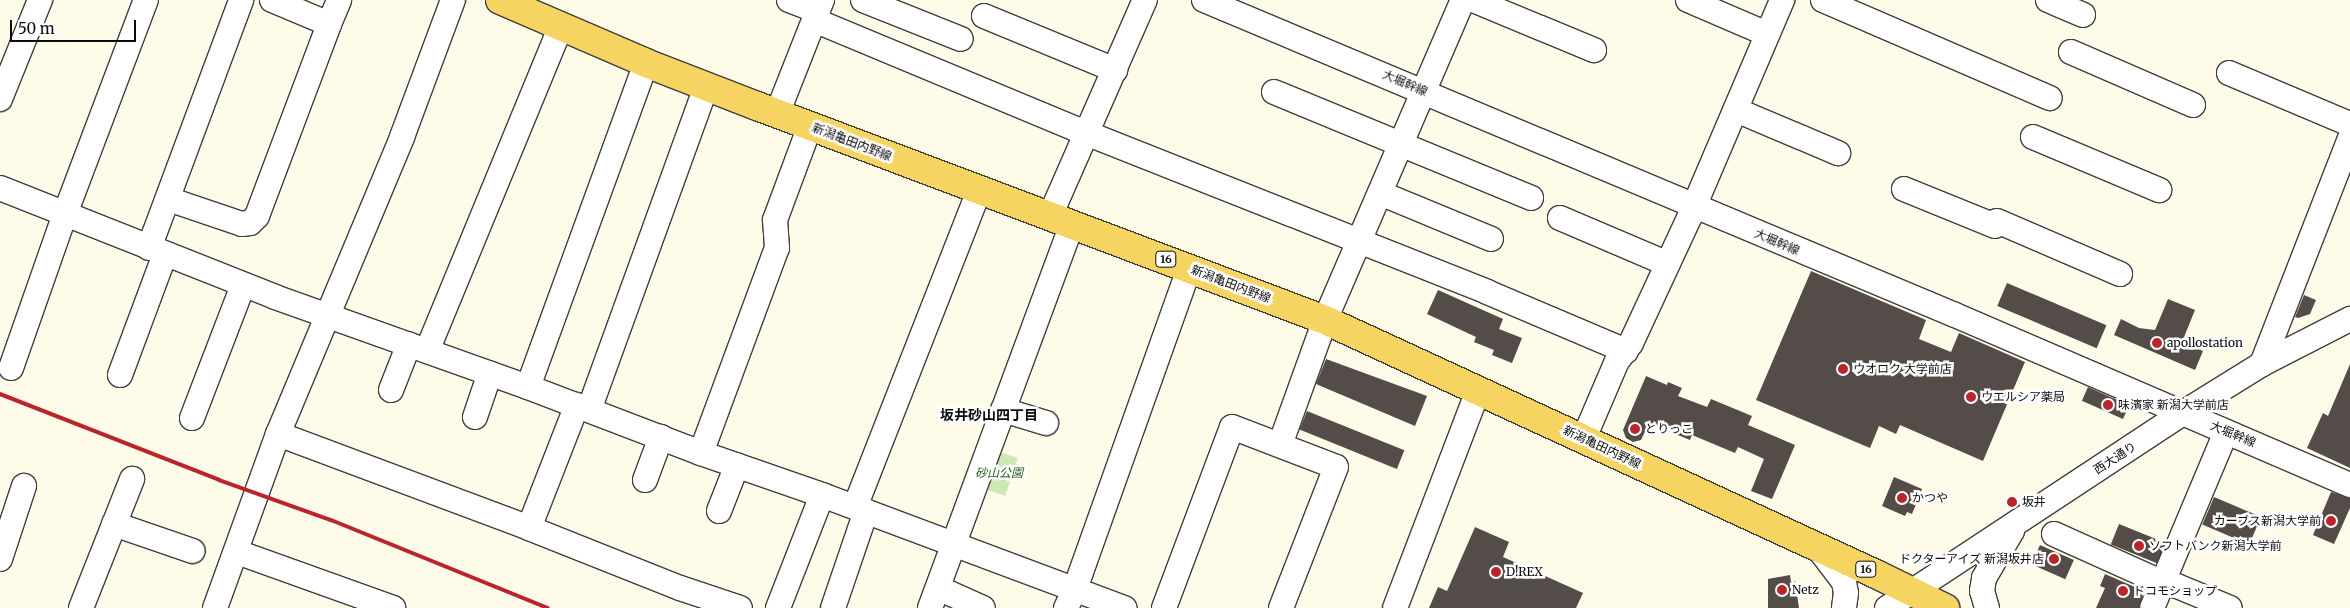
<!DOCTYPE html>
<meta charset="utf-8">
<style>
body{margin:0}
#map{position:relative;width:2350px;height:608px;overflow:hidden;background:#fffbe9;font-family:Merriweather,"Noto Sans JP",serif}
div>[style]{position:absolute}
.green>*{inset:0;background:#cee8b5;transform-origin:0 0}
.building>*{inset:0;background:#534c48;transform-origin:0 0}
.roads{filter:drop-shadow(1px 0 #3e3e3e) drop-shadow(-1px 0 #3e3e3e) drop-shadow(0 1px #3e3e3e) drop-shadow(0 -1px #3e3e3e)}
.minor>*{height:24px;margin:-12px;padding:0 12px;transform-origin:12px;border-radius:12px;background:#fff}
.major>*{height:28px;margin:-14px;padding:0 14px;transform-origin:14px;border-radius:14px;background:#f6d462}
.rail>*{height:4px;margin:-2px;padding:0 2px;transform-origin:2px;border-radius:2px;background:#b8262b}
.dots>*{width:14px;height:14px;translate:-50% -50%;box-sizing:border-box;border:2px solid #fff;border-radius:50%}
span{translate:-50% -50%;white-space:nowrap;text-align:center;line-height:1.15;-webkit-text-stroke:5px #fff;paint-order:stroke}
.shield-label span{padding:1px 4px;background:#fff;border:1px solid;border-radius:4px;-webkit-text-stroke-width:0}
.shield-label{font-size:11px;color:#0b0b0b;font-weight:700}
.street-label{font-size:12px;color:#0b0b0b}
.poi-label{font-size:12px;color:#0b0b0b}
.left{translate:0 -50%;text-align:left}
.right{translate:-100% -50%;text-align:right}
.park-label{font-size:12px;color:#2a611d;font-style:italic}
.neighbourhood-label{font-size:14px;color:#0b0b0b;font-weight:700}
.scale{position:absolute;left:10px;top:20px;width:126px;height:22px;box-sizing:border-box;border:2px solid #0b0b0b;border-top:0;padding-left:6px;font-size:15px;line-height:18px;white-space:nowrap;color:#0b0b0b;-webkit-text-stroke:4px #fff;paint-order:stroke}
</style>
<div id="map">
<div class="green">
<i style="left:994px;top:450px;width:25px;height:40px;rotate:18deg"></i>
</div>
<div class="building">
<i style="clip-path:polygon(1811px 271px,1926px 320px,1919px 339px,1951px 352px,1959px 333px,2025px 362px,1983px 461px,1900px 425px,1896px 434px,1879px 426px,1870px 448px,1756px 400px)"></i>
<i style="left:2007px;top:283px;width:108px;height:25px;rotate:23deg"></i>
<i style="clip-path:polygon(1438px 290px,1503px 319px,1499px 329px,1522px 338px,1512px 363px,1492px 355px,1494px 350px,1474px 342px,1476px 337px,1427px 314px)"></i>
<i style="clip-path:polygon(2304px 295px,2316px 300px,2310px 314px,2298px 318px,2295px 317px)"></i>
<i style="clip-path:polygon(2168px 299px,2195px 310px,2182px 342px,2203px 351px,2195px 370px,2114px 335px,2121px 319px,2139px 328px,2155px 330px)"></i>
<i style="clip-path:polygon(1326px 359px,1427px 396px,1415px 426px,1316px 384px)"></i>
<i style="clip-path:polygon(2350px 364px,2350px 468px,2307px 448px,2323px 413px,2328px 416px)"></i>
<i style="clip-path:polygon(1646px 376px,1667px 385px,1668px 382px,1682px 388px,1678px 396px,1707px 407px,1711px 399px,1752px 416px,1748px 425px,1795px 445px,1772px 499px,1751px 491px,1764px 459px,1738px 447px,1735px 453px,1692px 435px,1690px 440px,1649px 423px,1641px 440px,1633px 442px,1626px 438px,1623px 430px)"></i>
<i style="left:2088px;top:387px;width:45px;height:15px;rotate:24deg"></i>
<i style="left:1307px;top:411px;width:105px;height:20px;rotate:22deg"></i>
<i style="clip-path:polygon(1894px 477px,1922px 489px,1912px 514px,1907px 512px,1905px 516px,1882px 506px)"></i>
<i style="clip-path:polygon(2331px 492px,2350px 498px,2350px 508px,2334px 544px,2313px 535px)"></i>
<i style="left:2214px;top:497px;width:51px;height:30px;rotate:23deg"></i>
<i style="left:2119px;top:524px;width:50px;height:22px;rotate:22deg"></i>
<i style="clip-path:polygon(1475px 527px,1509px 542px,1503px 557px,1583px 593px,1576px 608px,1429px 608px,1438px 587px,1447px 591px)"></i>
<i style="left:2040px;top:545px;width:37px;height:21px;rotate:24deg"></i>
<i style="clip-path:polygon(2105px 574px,2144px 591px,2139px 608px,2096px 608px,2105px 588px,2100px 586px)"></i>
<i style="clip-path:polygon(1790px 575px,1791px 582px,1795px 581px,1799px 608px,1768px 608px,1768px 579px)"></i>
</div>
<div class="roads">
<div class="minor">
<i style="left:272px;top:0;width:62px;rotate:22.8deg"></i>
<i style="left:329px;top:24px;width:26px;rotate:-67deg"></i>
<i style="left:789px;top:0;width:31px;rotate:21deg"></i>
<i style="left:863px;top:0;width:105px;rotate:21.7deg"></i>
<i style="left:1204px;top:0;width:814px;rotate:22.76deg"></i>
<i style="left:1955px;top:315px;width:430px;rotate:23.3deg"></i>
<i style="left:1473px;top:0;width:131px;rotate:22.5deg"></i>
<i style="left:1688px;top:0;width:86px;rotate:23.3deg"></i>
<i style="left:1823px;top:0;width:247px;rotate:23.4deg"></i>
<i style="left:2048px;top:0;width:38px;rotate:23deg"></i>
<i style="left:984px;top:16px;width:142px;rotate:22.4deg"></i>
<i style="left:814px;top:20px;width:284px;rotate:22.6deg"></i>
<i style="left:1076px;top:129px;width:442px;rotate:21.6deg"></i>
<i style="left:1487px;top:292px;width:151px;rotate:23deg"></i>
<i style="left:2071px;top:52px;width:133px;rotate:23.5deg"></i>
<i style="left:2229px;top:73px;width:131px;rotate:22.9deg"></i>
<i style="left:1274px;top:92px;width:278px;rotate:22.4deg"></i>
<i style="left:0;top:99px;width:107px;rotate:-68deg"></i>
<i style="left:1736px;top:110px;width:111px;rotate:22.9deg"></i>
<i style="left:777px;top:114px;width:123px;rotate:-68.5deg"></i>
<i style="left:2033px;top:137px;width:137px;rotate:22.8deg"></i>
<i style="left:0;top:188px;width:296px;rotate:21.6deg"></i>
<i style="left:275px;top:297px;width:269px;rotate:19.6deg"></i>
<i style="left:528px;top:387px;width:185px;rotate:20.9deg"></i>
<i style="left:701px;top:453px;width:128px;rotate:19.1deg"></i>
<i style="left:822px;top:495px;width:323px;rotate:20.5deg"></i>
<i style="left:1904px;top:189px;width:98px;rotate:22.1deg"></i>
<i style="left:1380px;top:193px;width:120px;rotate:22.5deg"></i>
<i style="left:168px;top:199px;width:78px;rotate:18.7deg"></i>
<i style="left:242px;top:224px;width:8px;rotate:-7deg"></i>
<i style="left:250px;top:223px;width:10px;rotate:-45deg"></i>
<i style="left:257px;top:216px;width:205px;rotate:-69.4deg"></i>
<i style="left:1050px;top:216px;width:236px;rotate:-66.3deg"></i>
<i style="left:1560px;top:218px;width:117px;rotate:23.1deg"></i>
<i style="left:1997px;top:221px;width:134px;rotate:23.3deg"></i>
<i style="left:149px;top:248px;width:265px;rotate:-69.6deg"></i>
<i style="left:427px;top:351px;width:352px;rotate:-67.6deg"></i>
<i style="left:2262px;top:364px;width:243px;rotate:-68.7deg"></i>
<i style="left:11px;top:368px;width:163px;rotate:-70.7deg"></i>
<i style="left:65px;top:214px;width:229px;rotate:-69.3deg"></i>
<i style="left:120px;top:375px;width:129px;rotate:-69.6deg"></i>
<i style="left:528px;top:387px;width:345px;rotate:-70deg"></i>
<i style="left:391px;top:390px;width:49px;rotate:-68.6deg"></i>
<i style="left:589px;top:410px;width:344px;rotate:-70.1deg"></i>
<i style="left:1003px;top:410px;width:45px;rotate:16.8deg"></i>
<i style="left:475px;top:417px;width:46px;rotate:-71.2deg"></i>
<i style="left:192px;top:418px;width:142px;rotate:-69deg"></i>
<i style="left:278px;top:434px;width:268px;rotate:20.5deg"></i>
<i style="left:529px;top:528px;width:162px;rotate:21.7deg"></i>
<i style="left:680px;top:588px;width:63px;rotate:18.4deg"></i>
<i style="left:1584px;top:438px;width:84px;rotate:-66.8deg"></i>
<i style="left:1617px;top:361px;width:23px;rotate:-52deg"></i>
<i style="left:1631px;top:343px;width:140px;rotate:-65.1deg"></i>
<i style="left:1690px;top:216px;width:235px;rotate:-66.9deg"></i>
<i style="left:1280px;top:445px;width:133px;rotate:-70.2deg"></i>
<i style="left:1325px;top:320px;width:348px;rotate:-66.7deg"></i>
<i style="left:701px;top:453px;width:219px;rotate:-69.7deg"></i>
<i style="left:777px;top:248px;width:28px;rotate:-94deg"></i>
<i style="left:775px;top:220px;width:100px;rotate:-69.6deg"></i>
<i style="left:645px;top:480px;width:46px;rotate:-69.6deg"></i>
<i style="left:855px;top:507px;width:339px;rotate:-68.6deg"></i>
<i style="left:719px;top:511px;width:49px;rotate:-68.6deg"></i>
<i style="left:114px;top:524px;width:83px;rotate:18.9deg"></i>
<i style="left:529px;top:528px;width:132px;rotate:-68.7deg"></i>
<i style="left:2054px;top:534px;width:120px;rotate:24.2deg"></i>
<i style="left:2163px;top:583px;width:14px;rotate:12deg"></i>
<i style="left:2177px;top:586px;width:57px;rotate:22.5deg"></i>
<i style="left:1818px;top:548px;width:43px;rotate:52.6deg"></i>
<i style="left:1844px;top:582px;width:11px;rotate:80deg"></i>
<i style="left:1846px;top:593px;width:15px;rotate:98deg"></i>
<i style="left:237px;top:552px;width:166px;rotate:19.7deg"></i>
<i style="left:0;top:559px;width:77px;rotate:-71.8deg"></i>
<i style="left:938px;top:588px;width:49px;rotate:24deg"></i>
<i style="left:81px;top:608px;width:139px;rotate:-68.4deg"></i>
<i style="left:215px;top:608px;width:185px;rotate:-70.1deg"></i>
<i style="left:278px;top:434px;width:322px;rotate:-67.3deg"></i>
<i style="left:402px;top:137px;width:146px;rotate:-69.6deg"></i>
<i style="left:778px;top:608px;width:121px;rotate:-68.7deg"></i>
<i style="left:833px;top:608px;width:102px;rotate:-71.2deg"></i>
<i style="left:930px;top:608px;width:409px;rotate:-69.7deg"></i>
<i style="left:1066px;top:608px;width:21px;rotate:-65deg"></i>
<i style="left:1075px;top:589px;width:341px;rotate:-70.4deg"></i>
<i style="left:1164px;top:608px;width:193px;rotate:-69.4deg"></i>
<i style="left:1232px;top:427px;width:111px;rotate:21deg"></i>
<i style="left:1336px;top:467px;width:151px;rotate:111.3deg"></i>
<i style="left:1395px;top:608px;width:232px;rotate:-69.1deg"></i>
<i style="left:1887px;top:608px;width:354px;rotate:-33.4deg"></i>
<i style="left:2183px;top:413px;width:93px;rotate:-31.8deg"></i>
<i style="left:2262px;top:364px;width:99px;rotate:-27.1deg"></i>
<i style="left:1987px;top:608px;width:18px;rotate:-106deg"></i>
<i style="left:1982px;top:591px;width:13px;rotate:-81deg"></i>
<i style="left:1984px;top:578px;width:55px;rotate:-59.2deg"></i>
<i style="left:2152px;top:608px;width:191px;rotate:-67.2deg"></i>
</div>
<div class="major">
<i style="left:500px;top:0;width:159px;rotate:23.3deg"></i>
<i style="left:646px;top:63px;width:119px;rotate:21.2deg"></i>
<i style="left:757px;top:106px;width:607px;rotate:20.64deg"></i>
<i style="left:1325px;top:320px;width:609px;rotate:24.76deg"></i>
<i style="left:1878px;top:575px;width:75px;rotate:26.2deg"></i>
</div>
</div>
<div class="rail">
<i style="left:0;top:394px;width:235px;rotate:21.4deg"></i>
<i style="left:219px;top:480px;width:119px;rotate:19.7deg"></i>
<i style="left:331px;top:520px;width:234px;rotate:22.1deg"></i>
</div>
<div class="dots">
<i style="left:2157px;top:343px;background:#b8262b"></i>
<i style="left:1843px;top:369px;background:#b8262b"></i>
<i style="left:1971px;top:397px;background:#b8262b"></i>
<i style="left:2108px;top:405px;background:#b8262b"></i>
<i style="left:1635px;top:429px;background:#b8262b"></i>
<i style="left:1902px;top:498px;background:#b8262b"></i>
<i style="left:2012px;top:502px;background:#b8262b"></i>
<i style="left:2331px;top:521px;background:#b8262b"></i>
<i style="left:2139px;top:546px;background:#b8262b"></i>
<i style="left:2054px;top:559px;background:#b8262b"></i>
<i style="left:1496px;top:572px;background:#b8262b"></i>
<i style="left:1782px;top:590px;background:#b8262b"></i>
<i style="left:2123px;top:591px;background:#b8262b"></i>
</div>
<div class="shield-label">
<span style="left:1166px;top:259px">16</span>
<span style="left:1866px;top:569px">16</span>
</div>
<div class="street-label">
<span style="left:1405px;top:83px;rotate:23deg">大堀幹線</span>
<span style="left:852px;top:142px;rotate:21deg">新潟亀田内野線</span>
<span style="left:1777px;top:242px;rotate:23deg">大堀幹線</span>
<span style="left:1231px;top:284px;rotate:21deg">新潟亀田内野線</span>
<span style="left:2233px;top:434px;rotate:23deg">大堀幹線</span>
<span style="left:1602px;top:447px;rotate:25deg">新潟亀田内野線</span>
<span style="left:2115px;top:458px;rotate:-33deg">西大通り</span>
</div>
<div class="poi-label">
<span class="left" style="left:2167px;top:343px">apollostation</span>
<span class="left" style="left:1853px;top:369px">ウオロク 大学前店</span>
<span class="left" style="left:1981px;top:397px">ウエルシア薬局</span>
<span class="left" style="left:2118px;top:405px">味濱家 新潟大学前店</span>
<span class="left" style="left:1645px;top:429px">とりっこ</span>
<span class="left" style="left:1912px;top:498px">かつや</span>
<span class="left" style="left:2022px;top:502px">坂井</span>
<span class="right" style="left:2321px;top:521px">カーブス新潟大学前</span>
<span class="left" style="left:2149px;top:546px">ソフトバンク新潟大学前</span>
<span class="right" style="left:2044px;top:559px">ドクターアイズ 新潟坂井店</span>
<span class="left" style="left:1506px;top:572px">D!REX</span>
<span class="left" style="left:1792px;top:590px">Netz</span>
<span class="left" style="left:2133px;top:591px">ドコモショップ</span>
</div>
<div class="park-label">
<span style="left:999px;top:473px">砂山公園</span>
</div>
<div class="neighbourhood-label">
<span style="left:989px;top:415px">坂井砂山四丁目</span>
</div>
<div class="scale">50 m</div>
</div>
